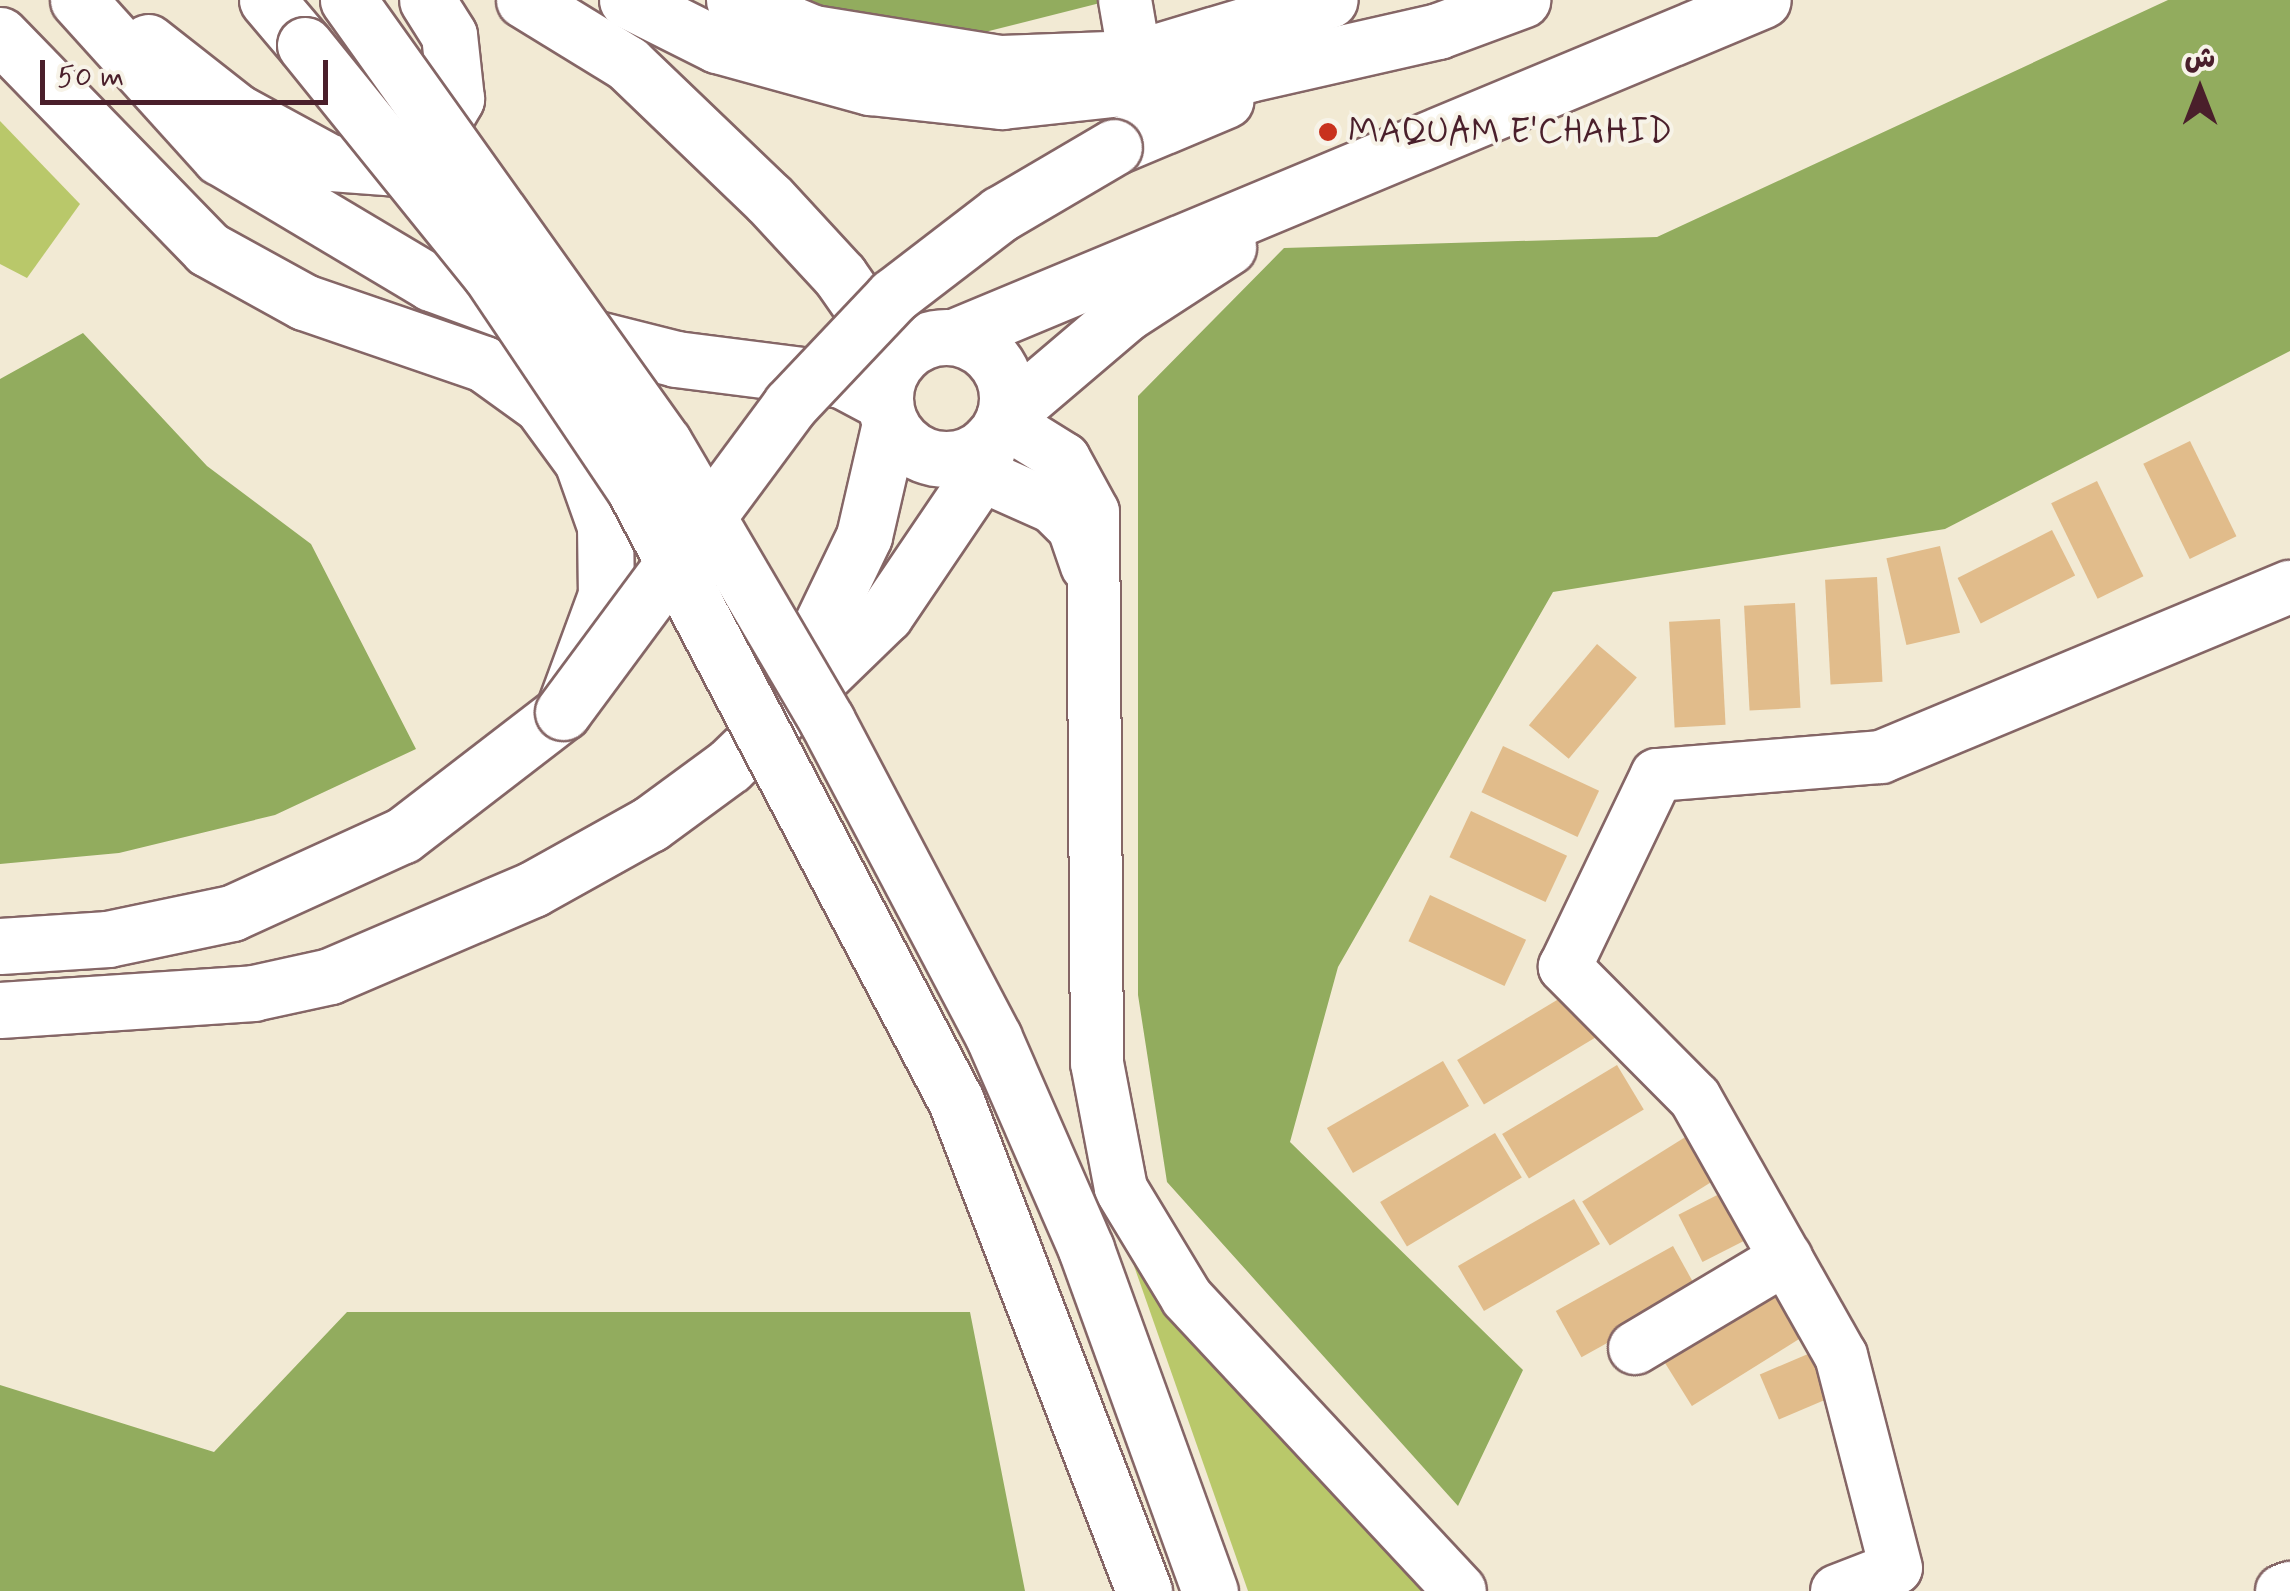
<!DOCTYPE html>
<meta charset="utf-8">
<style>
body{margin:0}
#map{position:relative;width:2290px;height:1591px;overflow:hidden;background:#f2ead4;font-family:Mynerve,"Playpen Sans Arabic",sans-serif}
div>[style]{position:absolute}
.green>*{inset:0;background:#b9c86a}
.forest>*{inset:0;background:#92ac5e}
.building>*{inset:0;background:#e1bc8b;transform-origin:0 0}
.roads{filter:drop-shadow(2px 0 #856666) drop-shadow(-2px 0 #856666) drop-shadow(0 2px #856666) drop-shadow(0 -2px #856666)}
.minor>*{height:52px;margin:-26px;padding:0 26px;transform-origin:26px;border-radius:26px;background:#fff}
.major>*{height:55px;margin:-27.5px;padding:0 27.5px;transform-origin:27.5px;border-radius:27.5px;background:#fff}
.major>.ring{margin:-27.5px;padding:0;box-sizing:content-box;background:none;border:55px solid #fff;border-radius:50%}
.highway>*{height:55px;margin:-27.5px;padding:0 27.5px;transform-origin:27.5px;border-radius:27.5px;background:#fff}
.bridges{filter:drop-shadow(2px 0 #856666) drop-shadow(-2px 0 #856666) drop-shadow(0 2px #856666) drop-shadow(0 -2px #856666)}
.major-bridge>*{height:55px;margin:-27.5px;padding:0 27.5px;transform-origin:27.5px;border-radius:27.5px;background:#fff}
.highway-bridge>*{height:55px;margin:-27.5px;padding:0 27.5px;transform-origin:27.5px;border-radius:27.5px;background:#fff}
.dots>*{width:28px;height:28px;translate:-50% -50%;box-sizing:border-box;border:5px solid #f7f3e8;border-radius:50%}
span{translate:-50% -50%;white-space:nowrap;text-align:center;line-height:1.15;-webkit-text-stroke:8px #f7f3e8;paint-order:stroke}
.poi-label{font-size:35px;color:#4a1f2b}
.left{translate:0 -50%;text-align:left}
.north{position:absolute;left:2150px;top:40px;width:100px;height:100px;-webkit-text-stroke:8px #f7f3e8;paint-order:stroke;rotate:0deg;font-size:28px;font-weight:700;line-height:40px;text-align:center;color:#4a1f2b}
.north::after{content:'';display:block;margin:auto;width:35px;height:45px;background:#4a1f2b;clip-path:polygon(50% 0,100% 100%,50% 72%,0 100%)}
.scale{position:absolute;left:40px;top:60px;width:288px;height:45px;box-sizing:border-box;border:5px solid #4a1f2b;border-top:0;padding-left:12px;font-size:30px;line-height:35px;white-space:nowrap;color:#4a1f2b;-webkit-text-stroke:8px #f7f3e8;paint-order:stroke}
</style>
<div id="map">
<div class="green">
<i style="clip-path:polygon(0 121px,80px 204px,27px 278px,0 264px)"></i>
<i style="clip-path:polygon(1126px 1243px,1445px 1591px,1248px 1591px)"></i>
</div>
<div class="forest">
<i style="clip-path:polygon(796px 0,1112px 0,969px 36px)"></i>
<i style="clip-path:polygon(2168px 0,2290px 0,2290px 351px,1945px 529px,1553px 592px,1338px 967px,1290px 1142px,1523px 1370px,1458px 1506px,1167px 1182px,1138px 995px,1138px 396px,1284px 248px,1657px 237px)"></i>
<i style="clip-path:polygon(83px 333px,207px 466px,311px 544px,416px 749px,275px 815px,119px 853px,0 864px,0 379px)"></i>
<i style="clip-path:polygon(347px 1312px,970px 1312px,1025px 1591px,0 1591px,0 1385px,214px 1452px)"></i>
</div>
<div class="building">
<i style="left:2190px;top:441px;width:106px;height:52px;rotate:64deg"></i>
<i style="left:2097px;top:481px;width:106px;height:51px;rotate:64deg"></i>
<i style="left:2052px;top:530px;width:51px;height:106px;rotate:63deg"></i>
<i style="left:1940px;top:546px;width:89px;height:55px;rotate:77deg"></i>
<i style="left:1877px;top:577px;width:105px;height:52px;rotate:87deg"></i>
<i style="left:1795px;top:603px;width:105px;height:51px;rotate:87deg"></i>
<i style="left:1720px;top:619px;width:106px;height:51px;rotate:87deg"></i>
<i style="left:1597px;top:644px;width:52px;height:106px;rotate:40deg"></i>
<i style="left:1503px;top:746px;width:106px;height:51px;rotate:25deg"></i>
<i style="left:1471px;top:811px;width:106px;height:51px;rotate:25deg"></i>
<i style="left:1430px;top:895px;width:106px;height:51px;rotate:25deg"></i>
<i style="left:1572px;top:991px;width:52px;height:134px;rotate:59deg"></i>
<i style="left:1443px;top:1061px;width:52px;height:134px;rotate:60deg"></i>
<i style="left:1617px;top:1065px;width:52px;height:134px;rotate:59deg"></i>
<i style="left:1695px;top:1131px;width:52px;height:133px;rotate:58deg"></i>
<i style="left:1495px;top:1133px;width:52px;height:134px;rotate:59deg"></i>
<i style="left:1731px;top:1188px;width:53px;height:59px;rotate:63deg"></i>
<i style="left:1574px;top:1199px;width:52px;height:134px;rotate:60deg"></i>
<i style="left:1673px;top:1246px;width:53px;height:134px;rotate:61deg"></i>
<i style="left:1778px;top:1291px;width:52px;height:134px;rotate:58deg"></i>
<i style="left:1815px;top:1351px;width:49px;height:60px;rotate:67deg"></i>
</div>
<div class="roads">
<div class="minor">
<i style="left:1125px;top:0;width:59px;rotate:80.2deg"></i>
<i style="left:1003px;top:421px;width:72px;rotate:31.9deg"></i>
<i style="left:1064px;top:459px;width:60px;rotate:61.3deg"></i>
<i style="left:1093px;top:512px;width:551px;rotate:89.58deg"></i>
<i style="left:1097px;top:1063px;width:128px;rotate:79.2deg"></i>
<i style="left:1121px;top:1189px;width:127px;rotate:58.8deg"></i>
<i style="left:1187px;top:1298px;width:400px;rotate:47deg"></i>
<i style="left:945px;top:459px;width:118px;rotate:24deg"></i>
<i style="left:1053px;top:507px;width:30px;rotate:45deg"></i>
<i style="left:1074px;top:528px;width:40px;rotate:71.1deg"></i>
<i style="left:1635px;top:1348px;width:176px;rotate:-30.8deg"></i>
<i style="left:1837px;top:1591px;width:63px;rotate:-21.3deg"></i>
<i style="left:1896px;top:1568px;width:219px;rotate:-104.5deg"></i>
<i style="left:1841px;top:1356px;width:296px;rotate:-119.5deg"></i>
<i style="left:1695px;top:1098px;width:185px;rotate:-134.8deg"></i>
<i style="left:1565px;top:967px;width:213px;rotate:-64.4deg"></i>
<i style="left:1657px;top:775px;width:225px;rotate:-4.6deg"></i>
<i style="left:1881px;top:757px;width:443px;rotate:-22.6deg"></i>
<i style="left:2282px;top:1591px;width:9px;rotate:-21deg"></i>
</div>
<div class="major">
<i style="left:78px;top:0;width:212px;rotate:47.9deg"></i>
<i style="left:220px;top:157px;width:246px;rotate:30.8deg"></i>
<i style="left:431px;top:283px;width:130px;rotate:20.2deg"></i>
<i style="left:553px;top:328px;width:127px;rotate:14.1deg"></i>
<i style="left:676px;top:359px;width:167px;rotate:7.2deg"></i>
<i style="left:842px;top:380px;width:49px;rotate:28.1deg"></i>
<i style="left:524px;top:0;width:121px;rotate:31.5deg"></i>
<i style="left:627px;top:63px;width:197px;rotate:43.8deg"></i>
<i style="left:769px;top:199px;width:105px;rotate:47.3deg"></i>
<i style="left:840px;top:276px;width:101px;rotate:55.1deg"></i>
<i style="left:627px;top:0;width:101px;rotate:26.6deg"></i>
<i style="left:717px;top:45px;width:159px;rotate:15.4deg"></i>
<i style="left:870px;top:87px;width:133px;rotate:6.1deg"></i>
<i style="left:1002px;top:101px;width:248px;rotate:-6.2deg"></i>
<i style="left:1249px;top:74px;width:194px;rotate:-12.8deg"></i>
<i style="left:1438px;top:31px;width:90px;rotate:-20.3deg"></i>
<i style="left:734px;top:0;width:86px;rotate:22.7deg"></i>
<i style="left:813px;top:33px;width:190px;rotate:9.1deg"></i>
<i style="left:1001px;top:63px;width:134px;rotate:-2.1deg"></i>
<i style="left:1135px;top:58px;width:203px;rotate:-16.6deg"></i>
<i style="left:0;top:35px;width:298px;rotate:45.8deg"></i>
<i style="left:208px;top:249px;width:110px;rotate:28.9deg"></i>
<i style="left:304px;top:302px;width:190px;rotate:19deg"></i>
<i style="left:484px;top:364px;width:70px;rotate:35.7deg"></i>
<i style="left:541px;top:405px;width:69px;rotate:53.8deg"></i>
<i style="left:582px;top:461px;width:69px;rotate:70.5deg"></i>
<i style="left:605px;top:526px;width:69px;rotate:89.2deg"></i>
<i style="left:606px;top:595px;width:125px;rotate:110.2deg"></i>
<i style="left:563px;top:712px;width:202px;rotate:142.4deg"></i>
<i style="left:403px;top:835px;width:188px;rotate:155.5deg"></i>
<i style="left:232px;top:913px;width:127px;rotate:168.2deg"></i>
<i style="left:108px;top:939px;width:108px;rotate:176.3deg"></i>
<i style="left:148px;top:42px;width:113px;rotate:38.2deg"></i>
<i style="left:237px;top:112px;width:107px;rotate:28.5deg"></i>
<i style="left:331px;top:163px;width:68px;rotate:4.2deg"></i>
<i style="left:399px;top:168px;width:29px;rotate:-29deg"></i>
<i style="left:424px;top:154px;width:64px;rotate:-59.8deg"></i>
<i style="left:456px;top:99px;width:64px;rotate:-96.2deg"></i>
<i style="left:449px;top:35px;width:41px;rotate:-122.2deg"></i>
<i style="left:1114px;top:147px;width:121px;rotate:-22.8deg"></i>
<i style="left:954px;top:337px;width:876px;rotate:-22.61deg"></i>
<i class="ring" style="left:885px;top:337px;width:67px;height:67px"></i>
<i style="left:1004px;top:417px;width:159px;rotate:-40.4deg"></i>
<i style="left:1125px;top:314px;width:123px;rotate:-33deg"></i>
<i style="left:790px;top:690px;width:171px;rotate:-64.3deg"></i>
<i style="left:864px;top:536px;width:116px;rotate:-77deg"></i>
<i style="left:0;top:1010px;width:254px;rotate:-3.8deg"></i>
<i style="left:253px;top:993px;width:79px;rotate:-12.4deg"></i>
<i style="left:330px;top:976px;width:221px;rotate:-23.2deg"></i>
<i style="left:533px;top:889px;width:134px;rotate:-29.1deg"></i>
<i style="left:650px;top:824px;width:98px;rotate:-36.3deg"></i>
<i style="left:729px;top:766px;width:217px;rotate:-44.1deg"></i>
<i style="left:885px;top:615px;width:168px;rotate:-55.9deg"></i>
<i style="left:979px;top:476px;width:38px;rotate:-73deg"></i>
</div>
<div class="highway">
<i style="left:267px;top:0;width:59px;rotate:49.8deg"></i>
</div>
</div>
<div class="bridges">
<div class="major-bridge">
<i style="left:563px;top:712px;width:382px;rotate:-53.5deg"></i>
<i style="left:790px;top:405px;width:150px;rotate:-46.6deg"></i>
<i style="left:893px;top:296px;width:135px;rotate:-37.5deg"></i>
<i style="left:1000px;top:214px;width:132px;rotate:-30.4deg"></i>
</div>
<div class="highway-bridge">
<i style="left:348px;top:0;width:544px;rotate:54.5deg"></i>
<i style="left:664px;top:443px;width:322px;rotate:59.6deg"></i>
<i style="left:827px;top:721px;width:358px;rotate:62.2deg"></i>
<i style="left:994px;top:1038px;width:230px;rotate:66.4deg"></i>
<i style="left:1086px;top:1249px;width:364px;rotate:70.1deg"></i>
<i style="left:305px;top:45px;width:294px;rotate:51.1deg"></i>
<i style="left:490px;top:274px;width:258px;rotate:56.1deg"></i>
<i style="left:634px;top:488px;width:692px;rotate:62.29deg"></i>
<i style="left:956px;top:1101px;width:525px;rotate:69.01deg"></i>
</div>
</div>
<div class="dots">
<i style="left:1328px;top:132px;background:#c8321e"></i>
</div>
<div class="poi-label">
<span class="left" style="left:1348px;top:132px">MAQUAM E'CHAHID</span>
</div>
<div class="north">ش</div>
<div class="scale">50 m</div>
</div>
